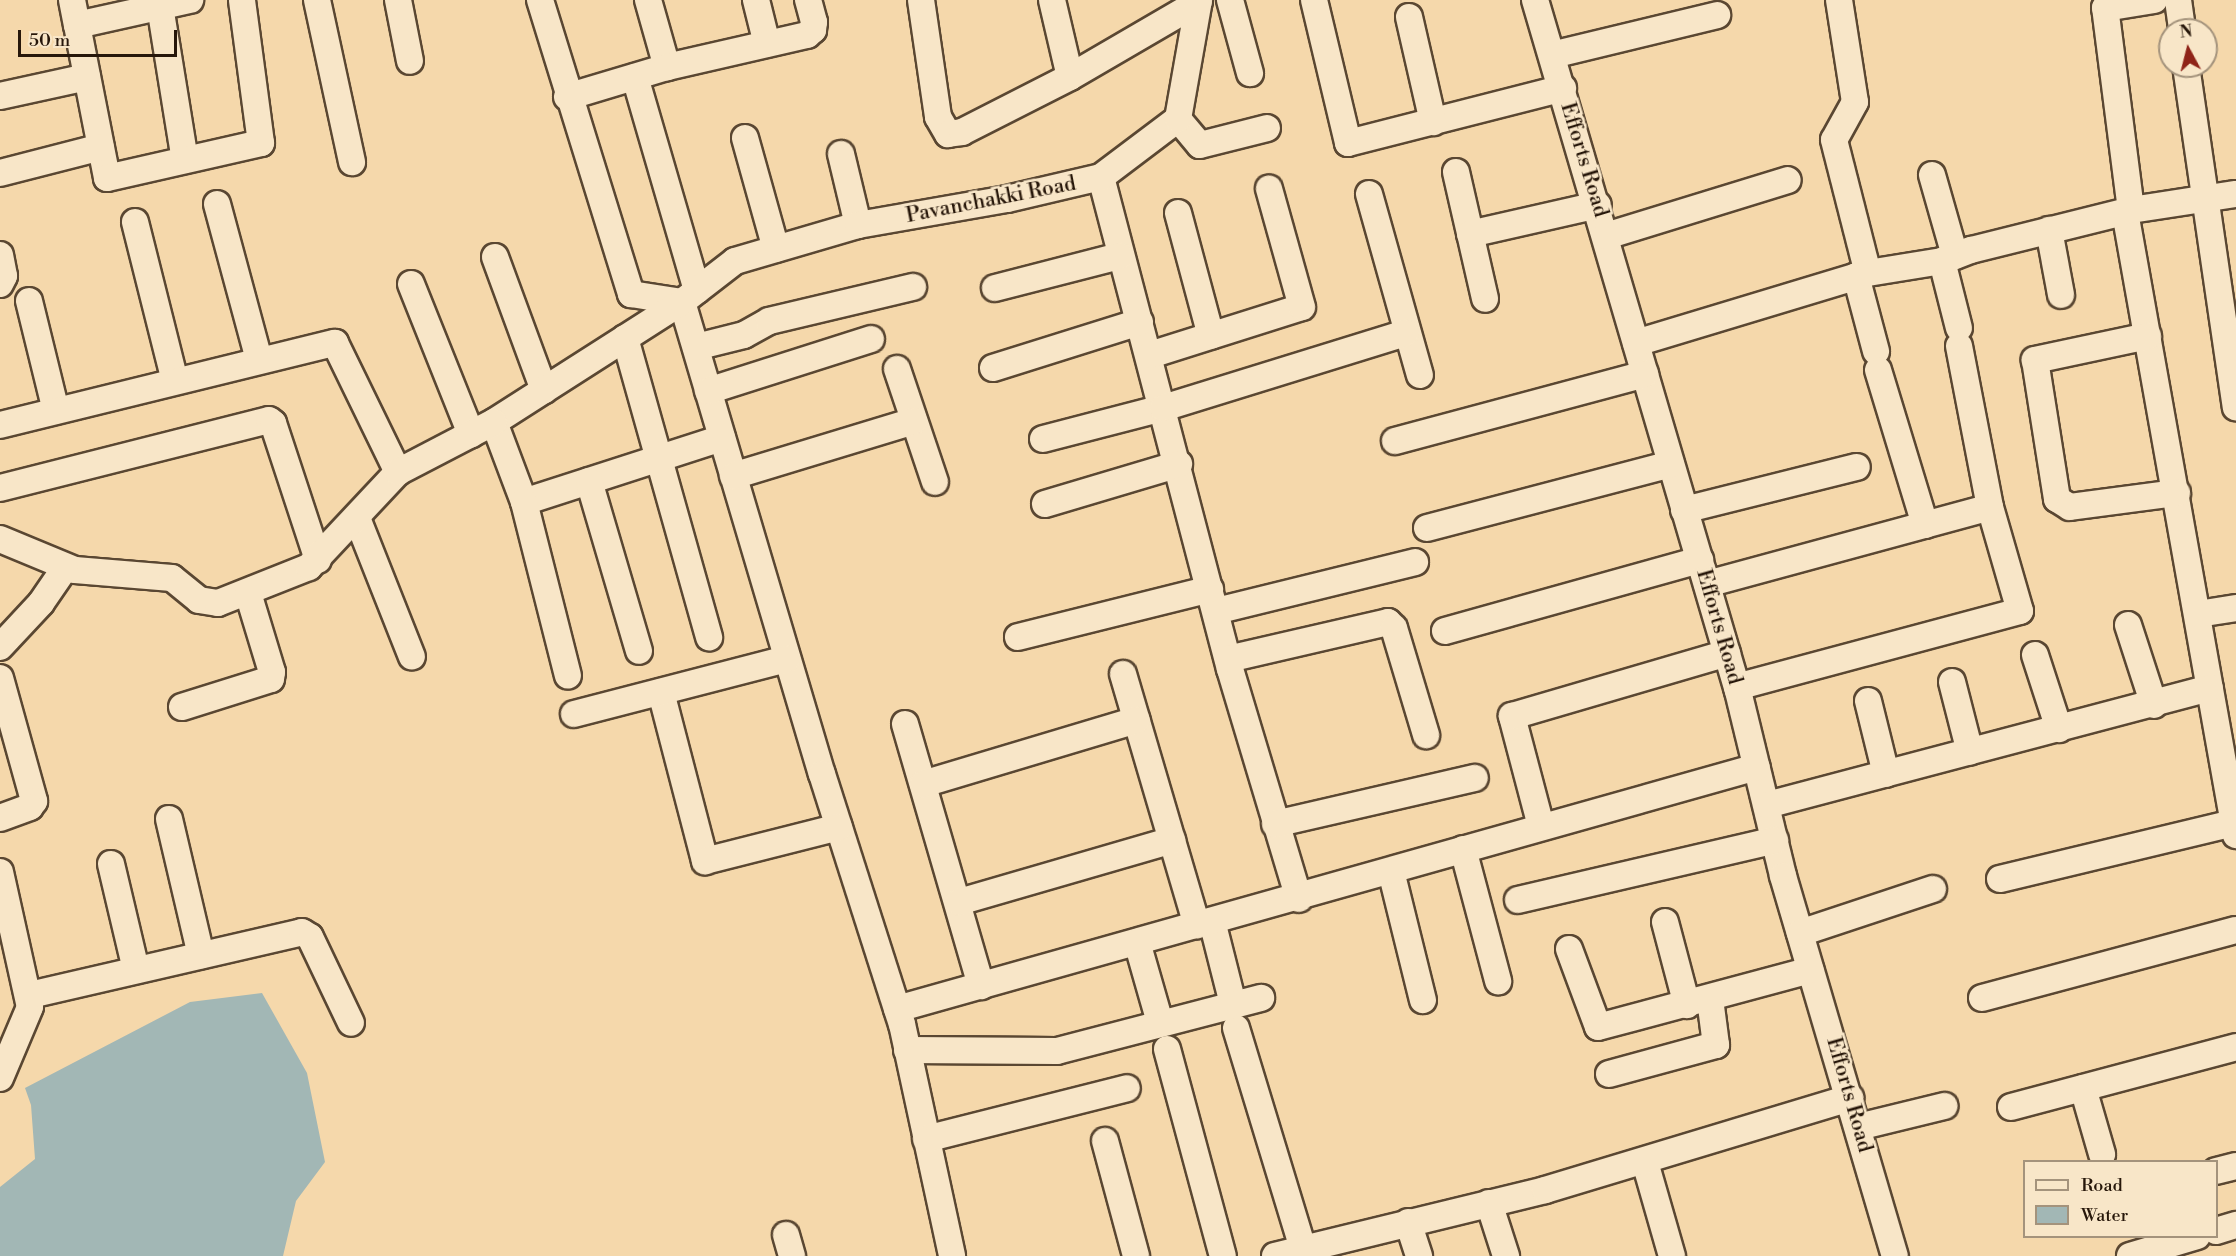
<!DOCTYPE html>
<style>
body{margin:0}
#map{position:relative;width:2236px;height:1256px;overflow:hidden;background:#f5d8ab;font-family:"Libre Bodoni",serif}
div>[style]{position:absolute}
.water>*{inset:0;background:#a2b7b5}
.roads{filter:drop-shadow(2px 0 #5a4732) drop-shadow(-2px 0 #5a4732) drop-shadow(0 2px #5a4732) drop-shadow(0 -2px #5a4732)}
.minor>*{height:26px;margin:-13px;padding:0 13px;transform-origin:13px;border-radius:13px;background:#f8e6c8}
span{translate:-50% -50%;white-space:nowrap;text-align:center;line-height:1.15;-webkit-text-stroke:5px #f8e6c8;paint-order:stroke}
.street-label{font-size:21px;color:#27170a}
.legend{position:absolute;left:2023px;top:1160px;width:195px;height:78px;box-sizing:border-box;background:#f8e6c8;border:2px solid #a4937c;margin:0;padding:8px 10px;list-style:none;font-size:18px;color:#27170a}
.legend li{display:flex;align-items:center;gap:12px;height:30px}
.legend b{width:30px;border:2px solid #a4937c}
.north{position:absolute;left:2158px;top:18px;width:60px;height:60px;box-sizing:border-box;background:#f8e6c8;border:2px solid #a4937c;border-radius:50%;rotate:353deg;font-size:16px;font-weight:700;line-height:24px;text-align:center;color:#27170a}
.north::after{content:'';display:block;margin:auto;width:21px;height:27px;background:#8f2418;clip-path:polygon(50% 0,100% 100%,50% 72%,0 100%)}
.scale{position:absolute;left:18px;top:30px;width:159px;height:27px;box-sizing:border-box;border:3px solid #27170a;border-top:0;padding-left:8px;font-size:18px;line-height:21px;white-space:nowrap;color:#27170a;-webkit-text-stroke:4px #f8e6c8;paint-order:stroke}
</style>
<div id="map">
<div class="water">
<i style="clip-path:polygon(262px 993px,307px 1073px,325px 1162px,296px 1201px,283px 1256px,0 1256px,0 1187px,35px 1159px,31px 1105px,25px 1088px,190px 1002px)"></i>
</div>
<div class="roads">
<div class="minor">
<i style="left:72px;top:0;width:25px;rotate:79deg"></i>
<i style="left:77px;top:25px;width:116px;rotate:-12.5deg"></i>
<i style="left:159px;top:0;width:162px;rotate:80.8deg"></i>
<i style="left:317px;top:0;width:166px;rotate:77.8deg"></i>
<i style="left:398px;top:0;width:62px;rotate:78.9deg"></i>
<i style="left:540px;top:0;width:308px;rotate:72.8deg"></i>
<i style="left:631px;top:294px;width:52px;rotate:8.9deg"></i>
<i style="left:648px;top:0;width:70px;rotate:74.2deg"></i>
<i style="left:756px;top:0;width:45px;rotate:76deg"></i>
<i style="left:921px;top:0;width:118px;rotate:81.7deg"></i>
<i style="left:938px;top:117px;width:20px;rotate:60deg"></i>
<i style="left:948px;top:134px;width:14px;rotate:-8deg"></i>
<i style="left:962px;top:132px;width:121px;rotate:-27deg"></i>
<i style="left:1052px;top:0;width:79px;rotate:76.8deg"></i>
<i style="left:1070px;top:77px;width:149px;rotate:-30.2deg"></i>
<i style="left:1230px;top:0;width:76px;rotate:74.7deg"></i>
<i style="left:1314px;top:0;width:147px;rotate:76.6deg"></i>
<i style="left:1348px;top:143px;width:222px;rotate:-14.3deg"></i>
<i style="left:1535px;top:0;width:720px;rotate:73.63deg"></i>
<i style="left:1738px;top:691px;width:190px;rotate:76.3deg"></i>
<i style="left:1783px;top:876px;width:396px;rotate:73.6deg"></i>
<i style="left:1839px;top:0;width:103px;rotate:81.1deg"></i>
<i style="left:1855px;top:102px;width:43px;rotate:118.9deg"></i>
<i style="left:1834px;top:140px;width:137px;rotate:75.7deg"></i>
<i style="left:2178px;top:0;width:30px;rotate:82deg"></i>
<i style="left:1409px;top:17px;width:108px;rotate:77.1deg"></i>
<i style="left:77px;top:25px;width:156px;rotate:78.9deg"></i>
<i style="left:107px;top:178px;width:158px;rotate:-12.8deg"></i>
<i style="left:261px;top:143px;width:144px;rotate:-97.6deg"></i>
<i style="left:1552px;top:55px;width:170px;rotate:-13.6deg"></i>
<i style="left:2186px;top:66px;width:345px;rotate:81.7deg"></i>
<i style="left:635px;top:77px;width:222px;rotate:73.8deg"></i>
<i style="left:0;top:96px;width:89px;rotate:-12.3deg"></i>
<i style="left:567px;top:97px;width:104px;rotate:-16.7deg"></i>
<i style="left:667px;top:67px;width:144px;rotate:-12.9deg"></i>
<i style="left:807px;top:35px;width:8px;rotate:-40deg"></i>
<i style="left:813px;top:30px;width:8px;rotate:-83deg"></i>
<i style="left:814px;top:22px;width:23px;rotate:-105deg"></i>
<i style="left:1178px;top:119px;width:34px;rotate:50deg"></i>
<i style="left:1200px;top:145px;width:69px;rotate:-14.2deg"></i>
<i style="left:745px;top:138px;width:115px;rotate:74.4deg"></i>
<i style="left:841px;top:154px;width:73px;rotate:76.5deg"></i>
<i style="left:1456px;top:172px;width:130px;rotate:77.1deg"></i>
<i style="left:0;top:173px;width:104px;rotate:-14.4deg"></i>
<i style="left:1932px;top:175px;width:84px;rotate:74.1deg"></i>
<i style="left:1101px;top:177px;width:509px;rotate:75.31deg"></i>
<i style="left:1230px;top:669px;width:240px;rotate:73.3deg"></i>
<i style="left:1369px;top:194px;width:188px;rotate:74.3deg"></i>
<i style="left:217px;top:204px;width:162px;rotate:74.9deg"></i>
<i style="left:2131px;top:210px;width:204px;rotate:-97.3deg"></i>
<i style="left:2105px;top:8px;width:50px;rotate:-9.3deg"></i>
<i style="left:2125px;top:212px;width:633px;rotate:79.9deg"></i>
<i style="left:1178px;top:213px;width:127px;rotate:75deg"></i>
<i style="left:135px;top:222px;width:164px;rotate:75.9deg"></i>
<i style="left:2049px;top:230px;width:66px;rotate:79.5deg"></i>
<i style="left:1470px;top:234px;width:131px;rotate:-12.8deg"></i>
<i style="left:1606px;top:236px;width:190px;rotate:-17.1deg"></i>
<i style="left:0;top:255px;width:21px;rotate:79deg"></i>
<i style="left:4px;top:276px;width:9px;rotate:117deg"></i>
<i style="left:495px;top:257px;width:142px;rotate:69.8deg"></i>
<i style="left:1942px;top:261px;width:69px;rotate:75.8deg"></i>
<i style="left:1856px;top:276px;width:78px;rotate:75.1deg"></i>
<i style="left:411px;top:284px;width:162px;rotate:68.2deg"></i>
<i style="left:995px;top:288px;width:129px;rotate:-14.4deg"></i>
<i style="left:29px;top:301px;width:113px;rotate:76.2deg"></i>
<i style="left:682px;top:302px;width:492px;rotate:73.5deg"></i>
<i style="left:822px;top:774px;width:262px;rotate:72.3deg"></i>
<i style="left:902px;top:1024px;width:237px;rotate:77.8deg"></i>
<i style="left:2148px;top:336px;width:116px;rotate:168deg"></i>
<i style="left:2035px;top:360px;width:141px;rotate:81deg"></i>
<i style="left:2057px;top:499px;width:15px;rotate:32deg"></i>
<i style="left:2070px;top:507px;width:108px;rotate:-7.5deg"></i>
<i style="left:625px;top:338px;width:311px;rotate:74.3deg"></i>
<i style="left:1636px;top:343px;width:242px;rotate:-16.8deg"></i>
<i style="left:1868px;top:273px;width:75px;rotate:-9.2deg"></i>
<i style="left:1942px;top:261px;width:31px;rotate:-21deg"></i>
<i style="left:1971px;top:250px;width:165px;rotate:-14deg"></i>
<i style="left:2131px;top:210px;width:106px;rotate:-8.7deg"></i>
<i style="left:1959px;top:346px;width:164px;rotate:79.1deg"></i>
<i style="left:696px;top:347px;width:49px;rotate:-14deg"></i>
<i style="left:744px;top:335px;width:29px;rotate:-29deg"></i>
<i style="left:769px;top:321px;width:148px;rotate:-13.3deg"></i>
<i style="left:1150px;top:355px;width:159px;rotate:-17.5deg"></i>
<i style="left:1302px;top:307px;width:123px;rotate:-105.6deg"></i>
<i style="left:993px;top:368px;width:154px;rotate:-17.4deg"></i>
<i style="left:897px;top:369px;width:119px;rotate:71.4deg"></i>
<i style="left:1878px;top:370px;width:162px;rotate:73.1deg"></i>
<i style="left:708px;top:391px;width:171px;rotate:-17.7deg"></i>
<i style="left:0;top:425px;width:345px;rotate:-13.8deg"></i>
<i style="left:335px;top:343px;width:144px;rotate:64deg"></i>
<i style="left:722px;top:438px;width:208px;rotate:162.1deg"></i>
<i style="left:524px;top:502px;width:85px;rotate:-110.6deg"></i>
<i style="left:494px;top:422px;width:223px;rotate:-32.6deg"></i>
<i style="left:682px;top:302px;width:67px;rotate:-37.7deg"></i>
<i style="left:735px;top:261px;width:128px;rotate:-16.3deg"></i>
<i style="left:858px;top:225px;width:151px;rotate:-9.9deg"></i>
<i style="left:1007px;top:199px;width:97px;rotate:-13.2deg"></i>
<i style="left:1101px;top:177px;width:96px;rotate:-37deg"></i>
<i style="left:1178px;top:119px;width:121px;rotate:-80deg"></i>
<i style="left:1043px;top:439px;width:124px;rotate:-14.5deg"></i>
<i style="left:1163px;top:408px;width:254px;rotate:-17.2deg"></i>
<i style="left:1395px;top:441px;width:259px;rotate:-15deg"></i>
<i style="left:733px;top:476px;width:189px;rotate:-16.9deg"></i>
<i style="left:589px;top:481px;width:177px;rotate:73.6deg"></i>
<i style="left:0;top:488px;width:277px;rotate:-14.2deg"></i>
<i style="left:269px;top:420px;width:5px;rotate:37deg"></i>
<i style="left:273px;top:423px;width:144px;rotate:71.8deg"></i>
<i style="left:524px;top:502px;width:179px;rotate:75.8deg"></i>
<i style="left:1045px;top:504px;width:140px;rotate:-16.6deg"></i>
<i style="left:1684px;top:510px;width:178px;rotate:-14deg"></i>
<i style="left:357px;top:518px;width:149px;rotate:68.4deg"></i>
<i style="left:1427px;top:528px;width:252px;rotate:-14.7deg"></i>
<i style="left:0;top:539px;width:81px;rotate:22.5deg"></i>
<i style="left:75px;top:570px;width:97px;rotate:4.7deg"></i>
<i style="left:172px;top:578px;width:35px;rotate:39deg"></i>
<i style="left:199px;top:600px;width:19px;rotate:9deg"></i>
<i style="left:218px;top:603px;width:98px;rotate:-21.6deg"></i>
<i style="left:309px;top:567px;width:130px;rotate:-46.9deg"></i>
<i style="left:398px;top:472px;width:108px;rotate:-27.5deg"></i>
<i style="left:1707px;top:584px;width:293px;rotate:-15.2deg"></i>
<i style="left:1990px;top:507px;width:108px;rotate:73.9deg"></i>
<i style="left:2020px;top:611px;width:293px;rotate:165deg"></i>
<i style="left:1216px;top:611px;width:205px;rotate:-13.8deg"></i>
<i style="left:2198px;top:614px;width:38px;rotate:-9deg"></i>
<i style="left:2128px;top:625px;width:84px;rotate:72deg"></i>
<i style="left:1445px;top:631px;width:265px;rotate:-15.6deg"></i>
<i style="left:1018px;top:637px;width:198px;rotate:-14deg"></i>
<i style="left:0;top:647px;width:60px;rotate:-47deg"></i>
<i style="left:41px;top:603px;width:42px;rotate:-55.6deg"></i>
<i style="left:2035px;top:655px;width:78px;rotate:72deg"></i>
<i style="left:1228px;top:659px;width:164px;rotate:-13deg"></i>
<i style="left:1388px;top:622px;width:8px;rotate:45deg"></i>
<i style="left:1394px;top:628px;width:112px;rotate:73.3deg"></i>
<i style="left:1123px;top:674px;width:262px;rotate:73.6deg"></i>
<i style="left:0;top:678px;width:128px;rotate:74.5deg"></i>
<i style="left:34px;top:801px;width:7px;rotate:124deg"></i>
<i style="left:30px;top:807px;width:32px;rotate:160deg"></i>
<i style="left:1952px;top:682px;width:72px;rotate:75.6deg"></i>
<i style="left:661px;top:692px;width:175px;rotate:75.4deg"></i>
<i style="left:705px;top:861px;width:138px;rotate:-14.2deg"></i>
<i style="left:1868px;top:701px;width:75px;rotate:76.1deg"></i>
<i style="left:182px;top:707px;width:93px;rotate:-17.5deg"></i>
<i style="left:271px;top:679px;width:7px;rotate:-82deg"></i>
<i style="left:272px;top:672px;width:83px;rotate:-106.9deg"></i>
<i style="left:574px;top:714px;width:220px;rotate:-14.5deg"></i>
<i style="left:905px;top:724px;width:273px;rotate:73.8deg"></i>
<i style="left:923px;top:784px;width:223px;rotate:-16.7deg"></i>
<i style="left:1767px;top:805px;width:458px;rotate:-14.8deg"></i>
<i style="left:169px;top:819px;width:140px;rotate:76.8deg"></i>
<i style="left:1275px;top:824px;width:205px;rotate:-13deg"></i>
<i style="left:1541px;top:826px;width:114px;rotate:-104.8deg"></i>
<i style="left:1512px;top:716px;width:224px;rotate:-16.3deg"></i>
<i style="left:1463px;top:849px;width:137px;rotate:75.1deg"></i>
<i style="left:111px;top:864px;width:109px;rotate:76.7deg"></i>
<i style="left:1391px;top:871px;width:133px;rotate:76.1deg"></i>
<i style="left:0;top:872px;width:138px;rotate:77.5deg"></i>
<i style="left:30px;top:1007px;width:77px;rotate:112.9deg"></i>
<i style="left:2000px;top:879px;width:241px;rotate:-13.5deg"></i>
<i style="left:1518px;top:900px;width:264px;rotate:-13.1deg"></i>
<i style="left:959px;top:902px;width:222px;rotate:-16.2deg"></i>
<i style="left:1212px;top:921px;width:77px;rotate:75.8deg"></i>
<i style="left:1665px;top:922px;width:86px;rotate:75.2deg"></i>
<i style="left:1800px;top:933px;width:140px;rotate:-18.3deg"></i>
<i style="left:1137px;top:942px;width:76px;rotate:74deg"></i>
<i style="left:1569px;top:949px;width:83px;rotate:69.6deg"></i>
<i style="left:1598px;top:1027px;width:220px;rotate:-15deg"></i>
<i style="left:30px;top:995px;width:279px;rotate:-13deg"></i>
<i style="left:302px;top:932px;width:9px;rotate:32deg"></i>
<i style="left:310px;top:937px;width:95px;rotate:64.5deg"></i>
<i style="left:1982px;top:998px;width:263px;rotate:-15deg"></i>
<i style="left:897px;top:1009px;width:893px;rotate:-15.72deg"></i>
<i style="left:1236px;top:1028px;width:231px;rotate:73.1deg"></i>
<i style="left:1167px;top:1049px;width:214px;rotate:74.9deg"></i>
<i style="left:907px;top:1050px;width:150px;rotate:0.4deg"></i>
<i style="left:1057px;top:1051px;width:211px;rotate:-14.6deg"></i>
<i style="left:1609px;top:1074px;width:111px;rotate:-15.2deg"></i>
<i style="left:1716px;top:1045px;width:46px;rotate:-97.4deg"></i>
<i style="left:2083px;top:1088px;width:69px;rotate:73.9deg"></i>
<i style="left:2011px;top:1107px;width:233px;rotate:-14.9deg"></i>
<i style="left:1858px;top:1127px;width:89px;rotate:-13.7deg"></i>
<i style="left:926px;top:1139px;width:207px;rotate:-14.2deg"></i>
<i style="left:1105px;top:1141px;width:119px;rotate:74.9deg"></i>
<i style="left:1645px;top:1162px;width:98px;rotate:74deg"></i>
<i style="left:2216px;top:1171px;width:21px;rotate:-14deg"></i>
<i style="left:1489px;top:1203px;width:56px;rotate:72.2deg"></i>
<i style="left:1408px;top:1222px;width:36px;rotate:72deg"></i>
<i style="left:2216px;top:1231px;width:21px;rotate:-17deg"></i>
<i style="left:786px;top:1235px;width:22px;rotate:74deg"></i>
<i style="left:1275px;top:1256px;width:278px;rotate:-13.7deg"></i>
<i style="left:1545px;top:1190px;width:319px;rotate:-16.8deg"></i>
<i style="left:2130px;top:1256px;width:70px;rotate:-16.6deg"></i>
</div>
</div>
<div class="street-label">
<span style="left:1584px;top:160px;rotate:73deg">Efforts Road</span>
<span style="left:991px;top:200px;rotate:-11deg">Pavanchakki Road</span>
<span style="left:1719px;top:627px;rotate:74deg">Efforts Road</span>
<span style="left:1849px;top:1095px;rotate:74deg">Efforts Road</span>
</div>
<ul class="legend">
<li><b style="height:8px;background:#f8e6c8"></b>Road</li>
<li><b style="height:16px;background:#a2b7b5"></b>Water</li>
</ul>
<div class="north">N</div>
<div class="scale">50 m</div>
</div>
